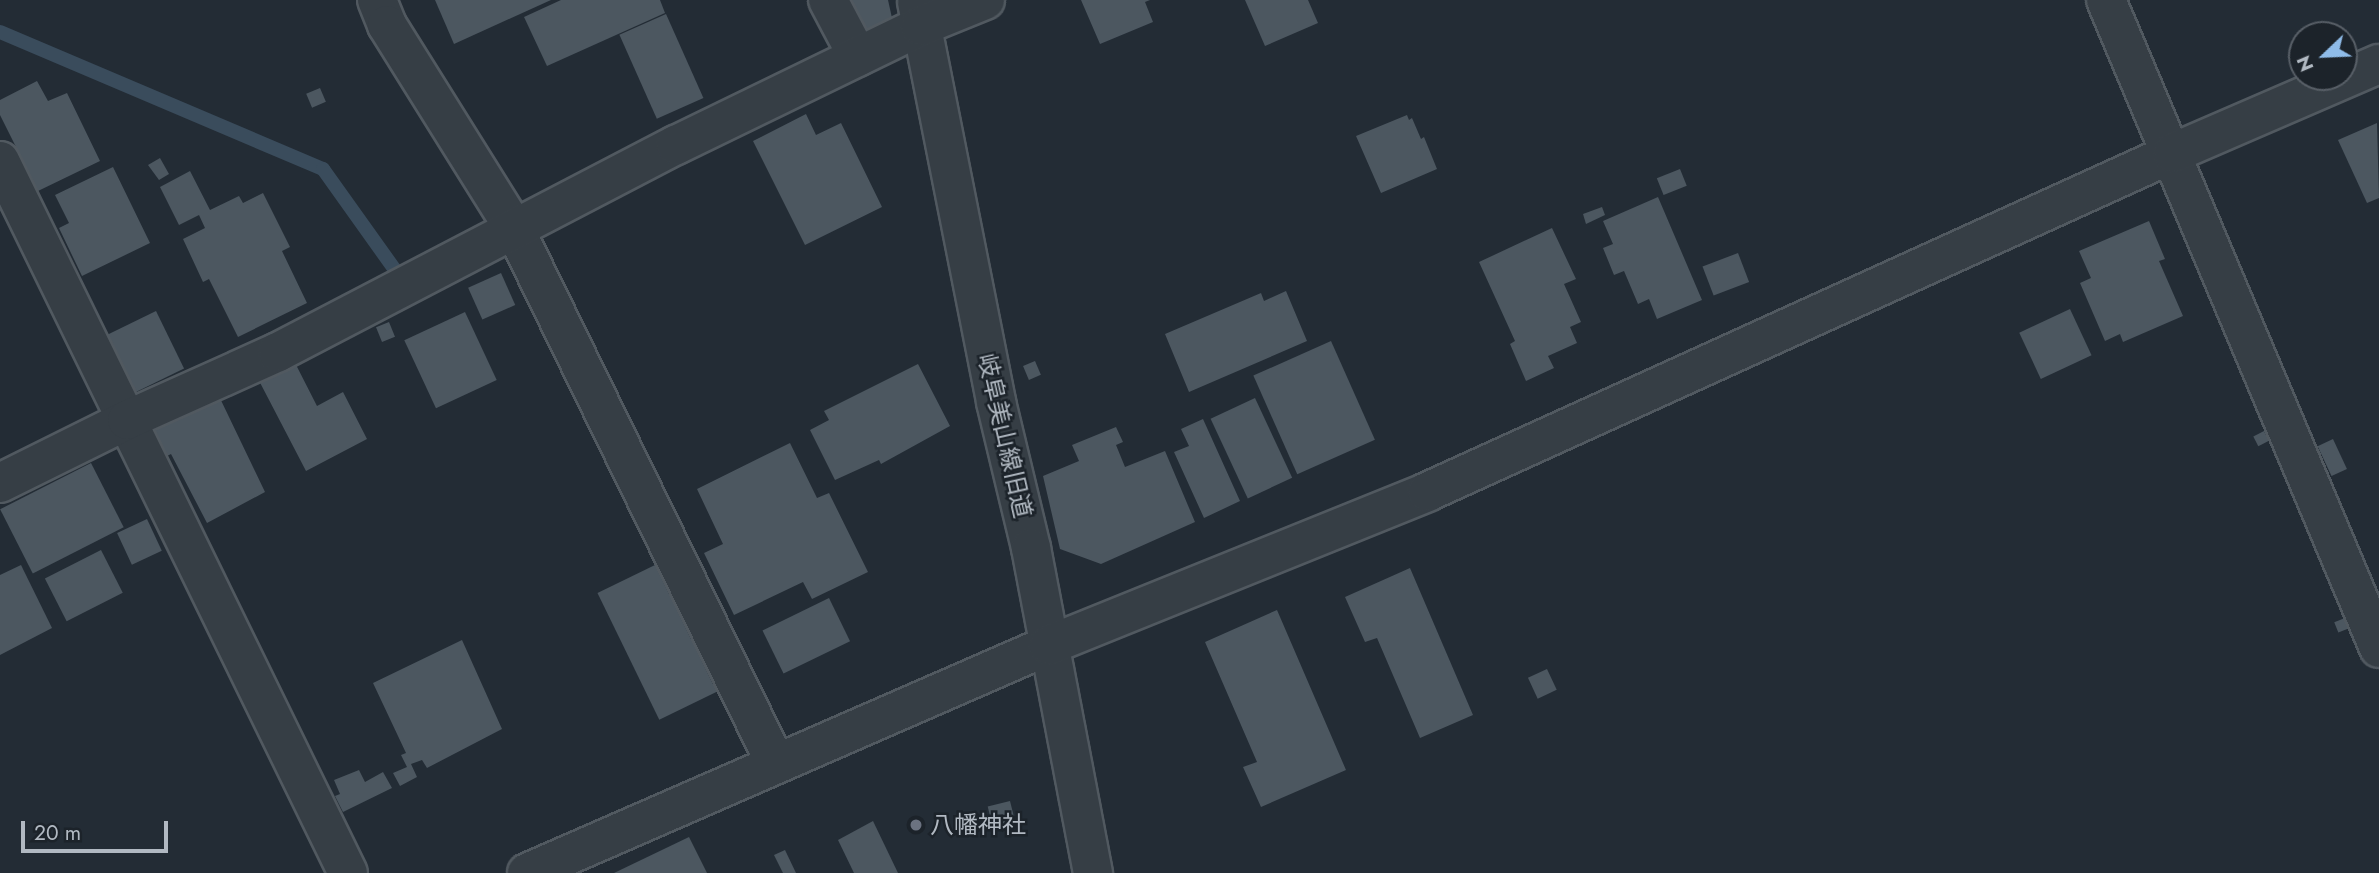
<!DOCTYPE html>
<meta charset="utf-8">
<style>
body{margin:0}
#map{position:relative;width:2379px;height:873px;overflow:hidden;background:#232c35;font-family:Jost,"Noto Sans JP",sans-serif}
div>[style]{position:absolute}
.stream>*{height:14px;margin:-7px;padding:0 7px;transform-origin:7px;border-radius:7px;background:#3a4c5c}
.building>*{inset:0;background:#4c5760;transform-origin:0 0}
.roads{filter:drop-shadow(2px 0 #515960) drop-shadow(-2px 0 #515960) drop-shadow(0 2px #515960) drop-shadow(0 -2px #515960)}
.minor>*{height:38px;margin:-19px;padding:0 19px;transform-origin:19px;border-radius:19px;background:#363e45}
.dots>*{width:19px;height:19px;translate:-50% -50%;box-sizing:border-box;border:4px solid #1c232a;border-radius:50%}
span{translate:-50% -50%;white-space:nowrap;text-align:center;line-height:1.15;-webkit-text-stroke:5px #1c232a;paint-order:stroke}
.street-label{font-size:24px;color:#b1b9c2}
.poi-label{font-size:24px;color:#b1b9c2}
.left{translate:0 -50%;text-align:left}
.north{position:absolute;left:2288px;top:21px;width:70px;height:70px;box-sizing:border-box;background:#1c232a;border:2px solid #585f67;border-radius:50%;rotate:247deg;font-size:19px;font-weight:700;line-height:28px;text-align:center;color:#b1b9c2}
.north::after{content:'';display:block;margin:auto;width:24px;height:32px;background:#8fbce9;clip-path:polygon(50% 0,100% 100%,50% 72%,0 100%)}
.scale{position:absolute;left:21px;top:821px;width:147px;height:32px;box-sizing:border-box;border:4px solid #b1b9c2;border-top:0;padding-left:9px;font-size:21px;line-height:24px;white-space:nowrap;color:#b1b9c2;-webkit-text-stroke:5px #1c232a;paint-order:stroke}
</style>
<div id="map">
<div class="stream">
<i style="left:0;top:32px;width:351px;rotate:23deg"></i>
<i style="left:323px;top:169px;width:141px;rotate:54.5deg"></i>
</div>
<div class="building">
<i style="clip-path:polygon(435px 0,551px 0,454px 44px)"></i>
<i style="clip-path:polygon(561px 0,660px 0,665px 13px,547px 66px,524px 17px)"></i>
<i style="clip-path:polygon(852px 0,888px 0,892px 18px,864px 30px)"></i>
<i style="clip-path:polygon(1081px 0,1150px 0,1145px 2px,1153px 22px,1100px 44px)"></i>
<i style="clip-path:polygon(1245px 0,1308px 0,1318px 23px,1265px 46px)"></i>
<i style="left:666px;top:14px;width:92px;height:51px;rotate:66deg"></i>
<i style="clip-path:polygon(37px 81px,48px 101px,67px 93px,100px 161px,38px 191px,0 115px,0 100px)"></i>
<i style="left:320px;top:88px;width:15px;height:15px;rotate:67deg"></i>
<i style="clip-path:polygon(806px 114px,816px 135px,841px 123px,882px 207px,805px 245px,753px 141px)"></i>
<i style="clip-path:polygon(1407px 115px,1409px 120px,1412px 118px,1421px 139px,1424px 137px,1437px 169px,1381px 193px,1356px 136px)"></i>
<i style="clip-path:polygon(2377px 123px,2379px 198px,2367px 203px,2338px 140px)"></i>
<i style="clip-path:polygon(160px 158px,169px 174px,159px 180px,148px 165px)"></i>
<i style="clip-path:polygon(113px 167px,150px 243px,82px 276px,59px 228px,69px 223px,55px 195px)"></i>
<i style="left:1680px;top:169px;width:18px;height:25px;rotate:68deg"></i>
<i style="clip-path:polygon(190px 171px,210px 210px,239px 196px,243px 203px,263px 193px,290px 247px,282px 251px,307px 303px,238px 337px,209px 279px,203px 282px,183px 239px,205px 228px,199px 215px,179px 225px,160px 187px)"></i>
<i style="clip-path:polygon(1658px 197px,1702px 300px,1657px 319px,1649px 299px,1638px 304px,1624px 271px,1614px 275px,1603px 248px,1613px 244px,1603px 221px)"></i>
<i style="clip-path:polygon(1602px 207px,1605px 215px,1586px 224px,1583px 214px)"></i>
<i style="clip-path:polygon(2149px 221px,2165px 259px,2159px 261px,2183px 316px,2123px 342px,2120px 334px,2105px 341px,2080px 283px,2091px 278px,2079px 251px)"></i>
<i style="clip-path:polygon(1552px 228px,1576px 279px,1564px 284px,1581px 322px,1570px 327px,1577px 343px,1548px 356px,1554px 368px,1526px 381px,1510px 344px,1515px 341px,1479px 262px)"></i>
<i style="left:1738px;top:253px;width:31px;height:38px;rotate:69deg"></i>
<i style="left:501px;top:273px;width:35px;height:36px;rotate:66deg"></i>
<i style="clip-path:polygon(1286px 291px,1307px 341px,1189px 392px,1165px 334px,1261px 293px,1264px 301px)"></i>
<i style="left:2070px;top:309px;width:51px;height:56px;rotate:65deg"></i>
<i style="left:156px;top:311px;width:64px;height:61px;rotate:64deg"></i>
<i style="left:465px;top:312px;width:75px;height:67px;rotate:65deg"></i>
<i style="left:389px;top:322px;width:16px;height:14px;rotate:68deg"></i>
<i style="left:1331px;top:341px;width:108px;height:85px;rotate:66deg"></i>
<i style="clip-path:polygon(291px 355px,317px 406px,343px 392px,367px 439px,306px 471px,255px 373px)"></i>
<i style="left:1035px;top:361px;width:15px;height:13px;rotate:67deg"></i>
<i style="clip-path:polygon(918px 364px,950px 426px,881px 464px,879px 460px,835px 480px,810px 430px,829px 420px,824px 411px)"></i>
<i style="clip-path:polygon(217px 392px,265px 492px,207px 523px,171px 454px,163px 458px,147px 426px)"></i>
<i style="left:1255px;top:398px;width:88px;height:49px;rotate:65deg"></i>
<i style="clip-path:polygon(1203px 419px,1240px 501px,1204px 518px,1174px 452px,1189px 446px,1181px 429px)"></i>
<i style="clip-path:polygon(1116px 427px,1123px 442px,1116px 445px,1125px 467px,1165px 451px,1195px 522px,1101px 564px,1060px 549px,1043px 476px,1079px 461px,1072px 445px)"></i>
<i style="left:2264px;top:431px;width:11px;height:12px;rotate:63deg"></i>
<i style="left:2333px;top:439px;width:33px;height:17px;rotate:65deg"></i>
<i style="clip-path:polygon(790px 443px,817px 498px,829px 493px,868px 572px,812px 599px,803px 582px,734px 615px,704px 553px,723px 544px,697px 489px)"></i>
<i style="left:91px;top:463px;width:72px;height:102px;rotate:63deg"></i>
<i style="left:147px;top:519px;width:35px;height:33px;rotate:65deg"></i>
<i style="left:101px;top:550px;width:48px;height:63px;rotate:63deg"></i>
<i style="clip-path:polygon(21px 565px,52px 628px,0 655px,0 575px)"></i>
<i style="left:655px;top:565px;width:141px;height:64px;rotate:64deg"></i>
<i style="clip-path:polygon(1410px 568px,1473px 715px,1420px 738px,1377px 638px,1365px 642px,1345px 597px)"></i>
<i style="left:829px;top:598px;width:48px;height:74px;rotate:64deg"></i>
<i style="clip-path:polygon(1277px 610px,1346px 770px,1261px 807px,1243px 767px,1257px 762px,1205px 642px)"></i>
<i style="left:2350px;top:616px;width:11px;height:17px;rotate:68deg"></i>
<i style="clip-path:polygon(462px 640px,502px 729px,427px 768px,422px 760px,411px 764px,417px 777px,400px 786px,393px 773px,407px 767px,401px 755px,406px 753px,373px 683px)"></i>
<i style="left:1547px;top:669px;width:23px;height:21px;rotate:65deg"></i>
<i style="clip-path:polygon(359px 770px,365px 782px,383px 772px,392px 788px,343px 812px,335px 796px,340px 794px,334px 780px)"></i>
<i style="left:1010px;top:801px;width:25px;height:23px;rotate:76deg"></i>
<i style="clip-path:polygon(873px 821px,898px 873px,854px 873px,838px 840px)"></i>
<i style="clip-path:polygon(689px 837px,707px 873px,614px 873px)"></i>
<i style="clip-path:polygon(785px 850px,796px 873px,783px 873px,774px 855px)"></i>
</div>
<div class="roads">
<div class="minor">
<i style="left:377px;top:0;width:27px;rotate:68deg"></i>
<i style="left:387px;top:25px;width:239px;rotate:58deg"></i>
<i style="left:514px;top:228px;width:597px;rotate:63.95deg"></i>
<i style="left:828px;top:0;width:64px;rotate:62.2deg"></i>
<i style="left:2106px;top:0;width:703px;rotate:67.15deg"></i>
<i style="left:917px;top:2px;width:408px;rotate:78.8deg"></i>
<i style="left:996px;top:402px;width:150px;rotate:76.5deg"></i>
<i style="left:1031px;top:548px;width:331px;rotate:79.2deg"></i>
<i style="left:0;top:161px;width:792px;rotate:63.95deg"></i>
<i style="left:0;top:483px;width:142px;rotate:-26.4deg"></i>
<i style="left:127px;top:420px;width:166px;rotate:-24.2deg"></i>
<i style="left:278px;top:352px;width:449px;rotate:-27.5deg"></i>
<i style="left:676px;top:145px;width:272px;rotate:-25.9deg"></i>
<i style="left:921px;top:26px;width:69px;rotate:-22.1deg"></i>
<i style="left:527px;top:873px;width:570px;rotate:-23.59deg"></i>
<i style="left:1049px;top:645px;width:408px;rotate:-22deg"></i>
<i style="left:1427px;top:492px;width:819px;rotate:-24.44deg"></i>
<i style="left:2173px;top:153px;width:224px;rotate:-23.4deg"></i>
</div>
</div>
<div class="dots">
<i style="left:916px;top:825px;background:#6b7280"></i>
</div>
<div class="street-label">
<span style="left:1005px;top:436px;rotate:77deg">岐阜美山線旧道</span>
</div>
<div class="poi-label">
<span class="left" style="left:930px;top:825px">八幡神社</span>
</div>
<div class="north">N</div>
<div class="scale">20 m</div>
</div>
